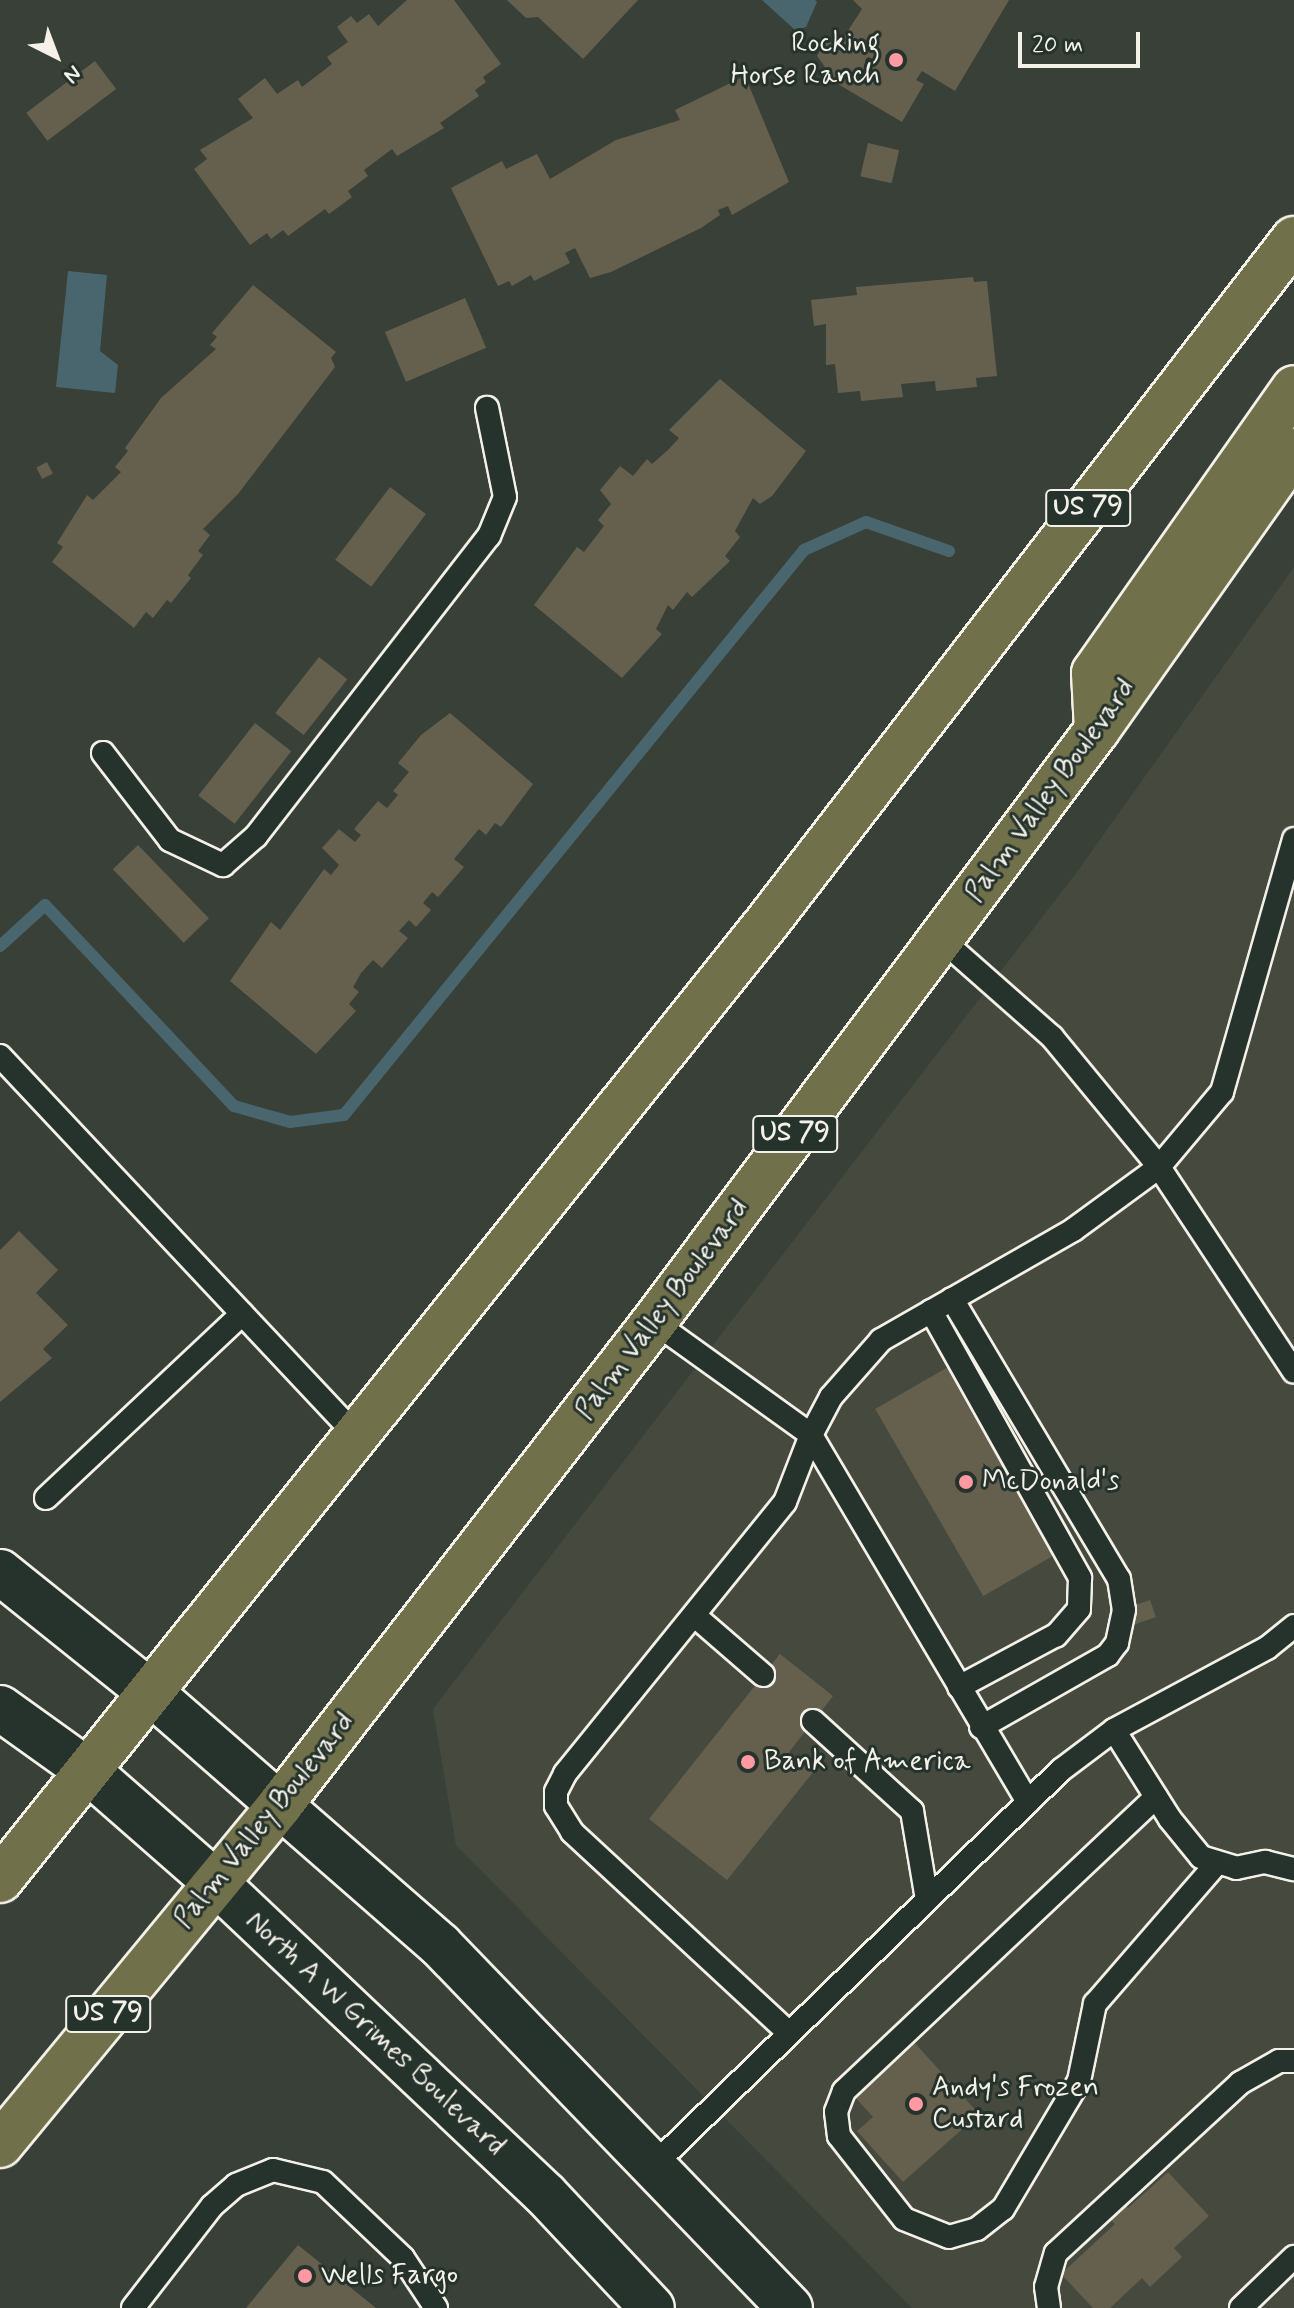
<!DOCTYPE html>
<style>
body{margin:0}
#map{position:relative;width:1294px;height:2308px;overflow:hidden;background:#394037;font-family:Mynerve,sans-serif}
div>[style]{position:absolute}
.built>*{inset:0;background:#464a3e}
.water>*{inset:0;background:#49666e}
.stream>*{height:12px;margin:-6px;padding:0 6px;transform-origin:6px;border-radius:6px;background:#49666e}
.building>*{inset:0;background:#65604e;transform-origin:0 0}
.roads{filter:drop-shadow(2px 0 #f4f1e8) drop-shadow(-2px 0 #f4f1e8) drop-shadow(0 2px #f4f1e8) drop-shadow(0 -2px #f4f1e8)}
.lane>*{height:22px;margin:-11px;padding:0 11px;transform-origin:11px;border-radius:11px;background:#26332d}
.secondary>*{height:44px;margin:-22px;padding:0 22px;transform-origin:22px;border-radius:22px;background:#26332d}
.highway>*{height:44px;margin:-22px;padding:0 22px;transform-origin:22px;border-radius:22px;background:#70704a}
.dots>*{width:22px;height:22px;translate:-50% -50%;box-sizing:border-box;border:4px solid #26332d;border-radius:50%}
span{translate:-50% -50%;white-space:nowrap;text-align:center;line-height:1.15;-webkit-text-stroke:6px #26332d;paint-order:stroke}
.shield-label span{padding:2px 6px;background:#26332d;border:2px solid;border-radius:6px;-webkit-text-stroke-width:0}
.shield-label{font-size:26px;color:#f4f1e8;font-weight:700}
.poi-label{font-size:28px;color:#f4f1e8}
.right{translate:-100% -50%;text-align:right}
.left{translate:0 -50%;text-align:left}
.street-label{font-size:28px;color:#f4f1e8}
.north{position:absolute;left:16px;top:16px;width:80px;height:80px;-webkit-text-stroke:6px #26332d;paint-order:stroke;rotate:138deg;font-size:22px;font-weight:700;line-height:32px;text-align:center;color:#f4f1e8}
.north::after{content:'';display:block;margin:auto;width:28px;height:36px;background:#f4f1e8;clip-path:polygon(50% 0,100% 100%,50% 72%,0 100%)}
.scale{position:absolute;left:1018px;top:32px;width:122px;height:36px;box-sizing:border-box;border:4px solid #f4f1e8;border-top:0;padding-left:10px;font-size:24px;line-height:28px;white-space:nowrap;color:#f4f1e8;-webkit-text-stroke:6px #26332d;paint-order:stroke}
</style>
<div id="map">
<div class="built">
<i style="clip-path:polygon(1294px 567px,1294px 2308px,912px 2308px,456px 1845px,433px 1709px,1077px 872px)"></i>
</div>
<div class="water">
<i style="clip-path:polygon(762px 0,815px 0,817px 2px,806px 27px,795px 30px)"></i>
<i style="clip-path:polygon(68px 271px,107px 275px,100px 351px,118px 365px,115px 393px,56px 387px)"></i>
</div>
<div class="stream">
<i style="left:0;top:946px;width:61px;rotate:-42.3deg"></i>
<i style="left:45px;top:905px;width:276px;rotate:46.8deg"></i>
<i style="left:234px;top:1106px;width:58px;rotate:15.9deg"></i>
<i style="left:290px;top:1122px;width:54px;rotate:-7.4deg"></i>
<i style="left:344px;top:1115px;width:729px;rotate:-50.85deg"></i>
<i style="left:804px;top:550px;width:68px;rotate:-24.3deg"></i>
<i style="left:866px;top:522px;width:88px;rotate:19.3deg"></i>
</div>
<div class="building">
<i style="clip-path:polygon(407px 0,454px 0,501px 64px,483px 77px,486px 82px,475px 90px,479px 96px,440px 123px,444px 128px,397px 156px,392px 149px,364px 170px,368px 176px,348px 191px,352px 197px,329px 214px,325px 209px,288px 236px,283px 230px,271px 239px,267px 233px,250px 245px,194px 169px,207px 159px,200px 150px,253px 118px,238px 99px,265px 78px,277px 94px,298px 80px,302px 87px,332px 64px,327px 57px,348px 42px,337px 27px,351px 16px,357px 23px,369px 14px,378px 26px)"></i>
<i style="clip-path:polygon(507px 0,638px 0,583px 59px,538px 17px,526px 18px)"></i>
<i style="clip-path:polygon(853px 0,1009px 0,955px 91px,922px 71px,916px 80px,924px 84px,902px 122px,821px 74px,825px 67px,817px 56px,825px 42px,840px 43px,862px 9px)"></i>
<i style="left:95px;top:61px;width:35px;height:86px;rotate:53deg"></i>
<i style="clip-path:polygon(745px 76px,789px 182px,732px 215px,728px 206px,718px 210px,720px 215px,701px 228px,611px 272px,590px 278px,575px 248px,565px 253px,570px 263px,534px 281px,531px 275px,512px 286px,509px 281px,498px 286px,451px 188px,502px 161px,506px 169px,537px 154px,550px 179px,616px 140px,680px 120px,675px 110px)"></i>
<i style="left:868px;top:143px;width:32px;height:34px;rotate:13deg"></i>
<i style="clip-path:polygon(973px 277px,974px 282px,987px 281px,997px 376px,976px 378px,977px 387px,936px 391px,935px 381px,901px 384px,903px 397px,861px 401px,860px 391px,838px 393px,835px 364px,826px 365px,826px 324px,814px 326px,811px 300px,857px 295px,856px 287px)"></i>
<i style="clip-path:polygon(253px 285px,336px 352px,331px 358px,335px 367px,238px 494px,203px 529px,210px 535px,198px 551px,203px 555px,188px 575px,191px 578px,171px 603px,167px 600px,153px 618px,146px 612px,134px 628px,52px 562px,63px 547px,57px 543px,87px 495px,93px 500px,121px 472px,115px 467px,128px 451px,125px 448px,161px 398px,216px 349px,210px 345px,217px 337px,212px 333px)"></i>
<i style="left:465px;top:298px;width:54px;height:87px;rotate:67deg"></i>
<i style="clip-path:polygon(720px 379px,806px 451px,772px 496px,760px 504px,753px 498px,735px 531px,740px 537px,725px 556px,730px 561px,692px 597px,687px 592px,673px 610px,668px 605px,656px 629px,662px 634px,622px 678px,534px 605px,577px 547px,584px 552px,604px 526px,598px 520px,611px 504px,600px 490px,620px 466px,633px 476px,647px 459px,652px 464px,668px 450px,679px 438px,669px 430px)"></i>
<i style="left:47px;top:462px;width:13px;height:12px;rotate:63deg"></i>
<i style="left:390px;top:487px;width:45px;height:91px;rotate:37deg"></i>
<i style="left:319px;top:657px;width:36px;height:71px;rotate:38deg"></i>
<i style="clip-path:polygon(450px 713px,533px 784px,501px 827px,495px 823px,486px 835px,479px 829px,454px 859px,464px 867px,438px 897px,432px 892px,423px 903px,431px 910px,416px 927px,409px 920px,399px 931px,408px 938px,382px 968px,373px 960px,361px 973px,353px 987px,359px 992px,349px 1004px,356px 1011px,316px 1054px,230px 981px,271px 922px,280px 930px,324px 869px,331px 875px,339px 865px,322px 848px,339px 829px,355px 842px,361px 835px,354px 829px,378px 801px,387px 808px,398px 795px,393px 791px,409px 772px,398px 763px,421px 735px)"></i>
<i style="left:255px;top:723px;width:46px;height:92px;rotate:38deg"></i>
<i style="left:138px;top:845px;width:102px;height:35px;rotate:46deg"></i>
<i style="clip-path:polygon(19px 1231px,58px 1270px,36px 1293px,68px 1325px,43px 1349px,52px 1358px,0 1402px,0 1250px)"></i>
<i style="left:948px;top:1367px;width:216px;height:84px;rotate:60deg"></i>
<i style="left:1150px;top:1600px;width:18px;height:22px;rotate:71deg"></i>
<i style="clip-path:polygon(780px 1654px,833px 1696px,789px 1752px,814px 1771px,727px 1880px,649px 1819px)"></i>
<i style="clip-path:polygon(913px 2041px,979px 2114px,903px 2182px,857px 2131px,873px 2117px,853px 2095px)"></i>
<i style="clip-path:polygon(1168px 2172px,1209px 2216px,1174px 2248px,1182px 2257px,1150px 2287px,1142px 2278px,1110px 2308px,1093px 2308px,1061px 2274px,1115px 2224px,1109px 2218px,1124px 2203px,1128px 2208px)"></i>
<i style="clip-path:polygon(298px 2245px,376px 2308px,246px 2308px)"></i>
</div>
<div class="roads">
<div class="lane">
<i style="left:103px;top:753px;width:110px;rotate:52.4deg"></i>
<i style="left:170px;top:840px;width:59px;rotate:25.3deg"></i>
<i style="left:223px;top:865px;width:44px;rotate:-41.3deg"></i>
<i style="left:256px;top:836px;width:380px;rotate:-52.2deg"></i>
<i style="left:489px;top:536px;width:42px;rotate:-67.7deg"></i>
<i style="left:505px;top:497px;width:91px;rotate:-101.4deg"></i>
<i style="left:941px;top:939px;width:148px;rotate:41.4deg"></i>
<i style="left:1052px;top:1037px;width:168px;rotate:50.5deg"></i>
<i style="left:1159px;top:1167px;width:245px;rotate:56.6deg"></i>
<i style="left:0;top:1056px;width:520px;rotate:46.79deg"></i>
<i style="left:952px;top:1299px;width:326px;rotate:59.2deg"></i>
<i style="left:1119px;top:1579px;width:31px;rotate:81deg"></i>
<i style="left:1124px;top:1610px;width:34px;rotate:102deg"></i>
<i style="left:1117px;top:1643px;width:15px;rotate:127deg"></i>
<i style="left:1108px;top:1655px;width:146px;rotate:150.4deg"></i>
<i style="left:931px;top:1311px;width:306px;rotate:60.8deg"></i>
<i style="left:1080px;top:1578px;width:31px;rotate:92deg"></i>
<i style="left:1079px;top:1609px;width:35px;rotate:131deg"></i>
<i style="left:1056px;top:1635px;width:110px;rotate:151.8deg"></i>
<i style="left:654px;top:1322px;width:193px;rotate:35.7deg"></i>
<i style="left:811px;top:1435px;width:72px;rotate:111.2deg"></i>
<i style="left:785px;top:1502px;width:350px;rotate:129deg"></i>
<i style="left:565px;top:1774px;width:20px;rotate:117deg"></i>
<i style="left:556px;top:1792px;width:14px;rotate:90deg"></i>
<i style="left:556px;top:1806px;width:31px;rotate:58deg"></i>
<i style="left:572px;top:1832px;width:296px;rotate:42.8deg"></i>
<i style="left:46px;top:1498px;width:269px;rotate:-43.2deg"></i>
<i style="left:695px;top:1616px;width:90px;rotate:40.9deg"></i>
<i style="left:813px;top:1721px;width:134px;rotate:42.3deg"></i>
<i style="left:912px;top:1811px;width:90px;rotate:80.4deg"></i>
<i style="left:1114px;top:1730px;width:105px;rotate:57.8deg"></i>
<i style="left:1170px;top:1819px;width:49px;rotate:50.8deg"></i>
<i style="left:1201px;top:1857px;width:37px;rotate:17deg"></i>
<i style="left:1236px;top:1868px;width:30px;rotate:-12deg"></i>
<i style="left:1265px;top:1862px;width:30px;rotate:14deg"></i>
<i style="left:1156px;top:1797px;width:429px;rotate:136.7deg"></i>
<i style="left:844px;top:2091px;width:22px;rotate:111deg"></i>
<i style="left:836px;top:2112px;width:24px;rotate:83deg"></i>
<i style="left:839px;top:2136px;width:105px;rotate:51.9deg"></i>
<i style="left:904px;top:2219px;width:48px;rotate:21.8deg"></i>
<i style="left:949px;top:2237px;width:29px;rotate:-16deg"></i>
<i style="left:977px;top:2229px;width:33px;rotate:-38deg"></i>
<i style="left:1003px;top:2209px;width:149px;rotate:-59.3deg"></i>
<i style="left:1079px;top:2081px;width:79px;rotate:-78.3deg"></i>
<i style="left:1095px;top:2004px;width:186px;rotate:-49.1deg"></i>
<i style="left:1028px;top:1802px;width:426px;rotate:-120.6deg"></i>
<i style="left:811px;top:1435px;width:43px;rotate:-62.2deg"></i>
<i style="left:831px;top:1397px;width:76px;rotate:-48.7deg"></i>
<i style="left:881px;top:1340px;width:221px;rotate:-29.8deg"></i>
<i style="left:1073px;top:1230px;width:107px;rotate:-36.2deg"></i>
<i style="left:1159px;top:1167px;width:98px;rotate:-50deg"></i>
<i style="left:1222px;top:1092px;width:263px;rotate:-74.1deg"></i>
<i style="left:655px;top:2164px;width:566px;rotate:-44.14deg"></i>
<i style="left:1061px;top:1770px;width:66px;rotate:-37deg"></i>
<i style="left:1114px;top:1730px;width:174px;rotate:-28.2deg"></i>
<i style="left:1267px;top:1648px;width:35px;rotate:-39deg"></i>
<i style="left:133px;top:2308px;width:129px;rotate:-52.2deg"></i>
<i style="left:212px;top:2206px;width:32px;rotate:-41deg"></i>
<i style="left:236px;top:2185px;width:40px;rotate:-22deg"></i>
<i style="left:273px;top:2170px;width:51px;rotate:13.5deg"></i>
<i style="left:323px;top:2182px;width:110px;rotate:43.5deg"></i>
<i style="left:403px;top:2258px;width:60px;rotate:56.6deg"></i>
<i style="left:1049px;top:2308px;width:21px;rotate:-98deg"></i>
<i style="left:1046px;top:2287px;width:35px;rotate:-74deg"></i>
<i style="left:1056px;top:2253px;width:251px;rotate:-42.7deg"></i>
<i style="left:1240px;top:2083px;width:45px;rotate:-29.4deg"></i>
<i style="left:1279px;top:2061px;width:15px"></i>
<i style="left:1241px;top:2308px;width:74px;rotate:-43.9deg"></i>
</div>
<div class="secondary">
<i style="left:0;top:1572px;width:192px;rotate:38.7deg"></i>
<i style="left:150px;top:1692px;width:385px;rotate:41.1deg"></i>
<i style="left:440px;top:1945px;width:504px;rotate:46.04deg"></i>
<i style="left:0;top:1708px;width:108px;rotate:35.6deg"></i>
<i style="left:88px;top:1771px;width:170px;rotate:41.2deg"></i>
<i style="left:216px;top:1883px;width:453px;rotate:43.4deg"></i>
<i style="left:545px;top:2194px;width:156px;rotate:46.8deg"></i>
</div>
<div class="highway">
<i style="left:1097px;top:730px;width:57px;rotate:-93deg"></i>
<i style="left:1094px;top:673px;width:348px;rotate:-54.9deg"></i>
<i style="left:0;top:1880px;width:1230px;rotate:-51.3deg"></i>
<i style="left:769px;top:920px;width:860px;rotate:-52.37deg"></i>
<i style="left:0;top:2145px;width:440px;rotate:-50.5deg"></i>
<i style="left:280px;top:1805px;width:611px;rotate:-52.25deg"></i>
<i style="left:654px;top:1322px;width:739px;rotate:-53.19deg"></i>
<i style="left:1097px;top:730px;width:342px;rotate:-54.8deg"></i>
</div>
</div>
<div class="dots">
<i style="left:896px;top:60px;background:#ff9aa2"></i>
<i style="left:966px;top:1482px;background:#ff9aa2"></i>
<i style="left:748px;top:1762px;background:#ff9aa2"></i>
<i style="left:916px;top:2104px;background:#ff9aa2"></i>
<i style="left:305px;top:2276px;background:#ff9aa2"></i>
</div>
<div class="shield-label">
<span style="left:1088px;top:508px">US 79</span>
<span style="left:795px;top:1134px">US 79</span>
<span style="left:108px;top:2014px">US 79</span>
</div>
<div class="poi-label">
<span class="right" style="left:880px;top:60px">Rocking<br>Horse Ranch</span>
<span class="left" style="left:982px;top:1482px">McDonald's</span>
<span class="left" style="left:764px;top:1762px">Bank of America</span>
<span class="left" style="left:932px;top:2104px">Andy's Frozen<br>Custard</span>
<span class="left" style="left:321px;top:2276px">Wells Fargo</span>
</div>
<div class="street-label">
<span style="left:1051px;top:791px;rotate:-54deg">Palm Valley Boulevard</span>
<span style="left:663px;top:1310px;rotate:-53deg">Palm Valley Boulevard</span>
<span style="left:265px;top:1821px;rotate:-51deg">Palm Valley Boulevard</span>
<span style="left:375px;top:2034px;rotate:43deg">North A W Grimes Boulevard</span>
</div>
<div class="north">N</div>
<div class="scale">20 m</div>
</div>
